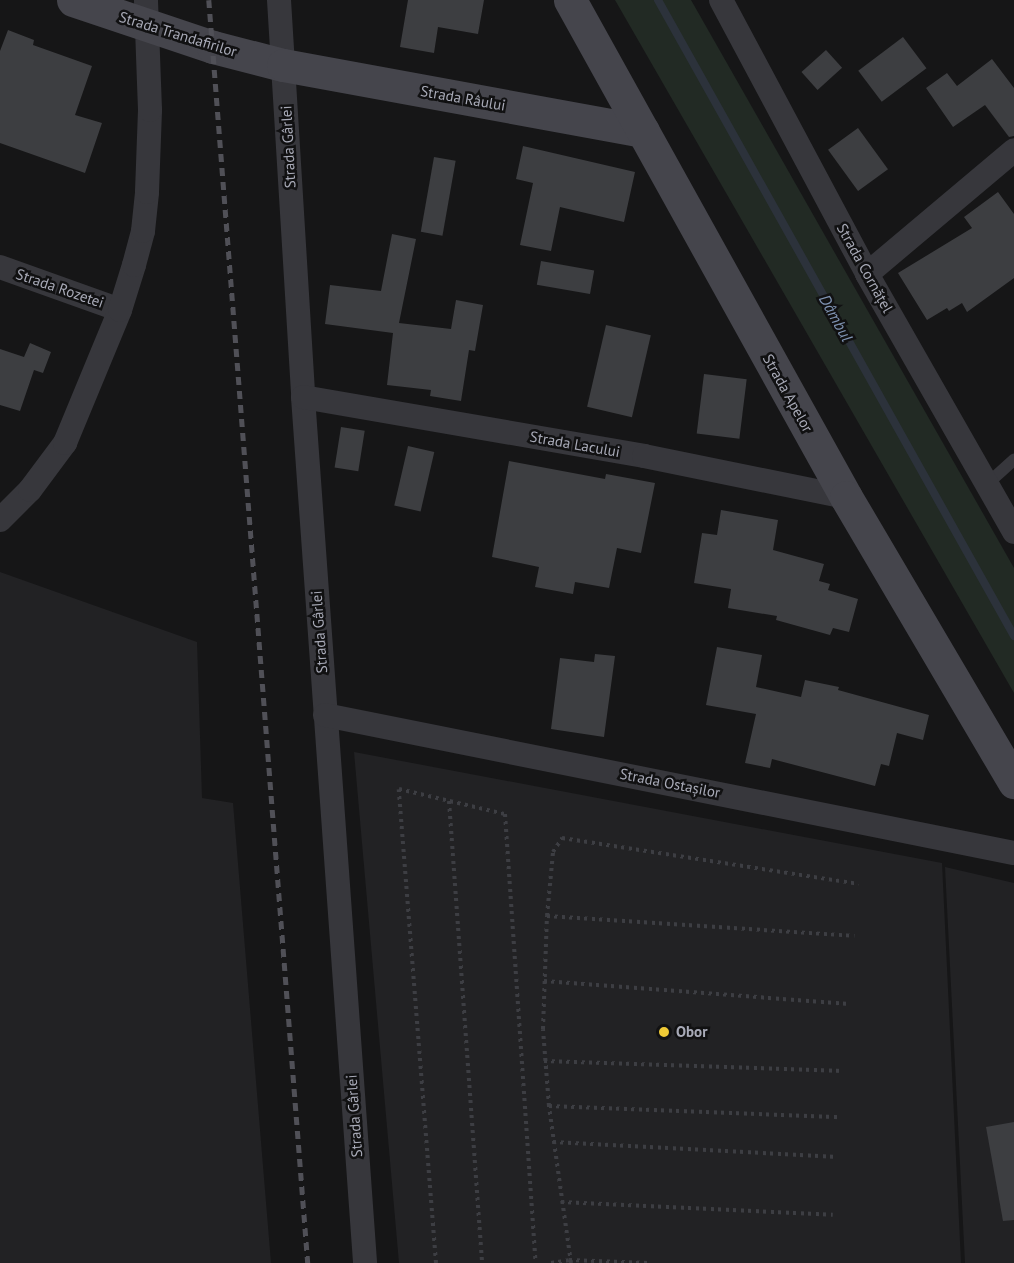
<!DOCTYPE html>
<meta charset="utf-8">
<style>
body{margin:0}
#map{position:relative;width:1014px;height:1263px;overflow:hidden;background:#161617;font-family:"PT Sans",sans-serif}
div>[style]{position:absolute}
.built>*{inset:0;background:#222224}
.green>*{inset:0;background:#222a24}
.stream>*{height:8px;margin:-4px;padding:0 4px;transform-origin:4px;border-radius:4px;background:#2c323b}
.building>*{inset:0;background:#3d3e41;transform-origin:0 0}
.path>*{height:4px;margin-top:-2px;transform-origin:0;background:repeating-linear-gradient(90deg,#3d3e43 0 3px,transparent 0 7.5px)}
.lane>*{height:12px;margin:-6px;padding:0 6px;transform-origin:6px;border-radius:6px;background:#37373c}
.street>*{height:24px;margin:-12px;padding:0 12px;transform-origin:12px;border-radius:12px;background:#37373c}
.secondary>*{height:33px;margin:-16.5px;padding:0 16.5px;transform-origin:16.5px;border-radius:16.5px;background:#45454c}
.rail>*{height:4.5px;margin-top:-2.25px;transform-origin:0;background:repeating-linear-gradient(90deg,#505057 0 8px,transparent 0 14px)}
.dots>*{width:16px;height:16px;translate:-50% -50%;box-sizing:border-box;border:3px solid #111112;border-radius:50%}
span{translate:-50% -50%;white-space:nowrap;text-align:center;line-height:1.15;-webkit-text-stroke:5px #111112;paint-order:stroke}
.street-label{font-size:15px;color:#a8aab7}
.poi-label{font-size:15px;color:#a8aab7;font-weight:700}
.left{translate:0 -50%;text-align:left}
.water-label{font-size:16px;color:#7f93b2;font-style:italic}
</style>
<div id="map">
<div class="built">
<i style="clip-path:polygon(0 572px,197px 642px,202px 798px,233px 803px,271px 1263px,0 1263px)"></i>
<i style="clip-path:polygon(354px 752px,942px 863px,961px 1263px,399px 1263px)"></i>
<i style="clip-path:polygon(945px 867px,1014px 883px,1014px 1263px,965px 1263px)"></i>
</div>
<div class="green">
<i style="clip-path:polygon(615px 0,691px 0,1014px 568px,1014px 693px)"></i>
</div>
<div class="stream">
<i style="left:658px;top:0;width:729px;rotate:60.76deg"></i>
</div>
<div class="building">
<i style="clip-path:polygon(408px 0,484px 0,478px 34px,438px 27px,434px 53px,400px 47px)"></i>
<i style="clip-path:polygon(8px 30px,34px 40px,33px 45px,92px 66px,75px 115px,102px 123px,85px 173px,0 143px,0 51px)"></i>
<i style="left:903px;top:37px;width:39px;height:56px;rotate:53deg"></i>
<i style="left:826px;top:50px;width:24px;height:33px;rotate:48deg"></i>
<i style="clip-path:polygon(992px 59px,1014px 88px,1014px 136px,1009px 137px,985px 105px,953px 127px,926px 88px,947px 73px,957px 86px)"></i>
<i style="left:858px;top:128px;width:51px;height:37px;rotate:54deg"></i>
<i style="clip-path:polygon(523px 146px,635px 172px,624px 222px,560px 207px,551px 251px,520px 245px,533px 183px,516px 179px)"></i>
<i style="left:434px;top:157px;width:22px;height:76px;rotate:10deg"></i>
<i style="clip-path:polygon(998px 192px,1014px 214px,1014px 278px,967px 312px,962px 303px,949px 311px,947px 308px,927px 320px,898px 273px,972px 228px,964px 217px)"></i>
<i style="clip-path:polygon(392px 234px,416px 239px,399px 323px,451px 329px,456px 300px,483px 305px,475px 351px,469px 350px,461px 401px,430px 396px,431px 390px,387px 385px,393px 333px,325px 324px,330px 285px,381px 291px)"></i>
<i style="left:541px;top:261px;width:54px;height:24px;rotate:10deg"></i>
<i style="left:606px;top:325px;width:46px;height:84px;rotate:13deg"></i>
<i style="clip-path:polygon(30px 343px,51px 352px,43px 373px,34px 370px,20px 411px,0 405px,0 349px,24px 357px)"></i>
<i style="left:704px;top:374px;width:43px;height:60px;rotate:7deg"></i>
<i style="left:341px;top:427px;width:24px;height:41px;rotate:9deg"></i>
<i style="left:408px;top:446px;width:27px;height:61px;rotate:13deg"></i>
<i style="clip-path:polygon(509px 461px,605px 479px,606px 474px,655px 483px,641px 553px,617px 548px,609px 588px,575px 582px,573px 594px,535px 587px,539px 567px,492px 557px)"></i>
<i style="clip-path:polygon(721px 510px,778px 520px,773px 550px,824px 564px,819px 581px,830px 584px,828px 590px,858px 599px,849px 632px,833px 628px,830px 635px,776px 620px,777px 616px,728px 608px,731px 589px,694px 583px,702px 533px,717px 535px)"></i>
<i style="clip-path:polygon(717px 647px,762px 655px,756px 687px,801px 697px,805px 680px,839px 687px,838px 690px,929px 715px,923px 740px,897px 733px,889px 766px,881px 764px,875px 786px,772px 759px,770px 768px,745px 763px,756px 714px,706px 705px)"></i>
<i style="clip-path:polygon(595px 654px,615px 656px,604px 737px,551px 729px,560px 658px,594px 662px)"></i>
<i style="clip-path:polygon(1014px 1122px,1014px 1220px,1003px 1221px,986px 1127px)"></i>
</div>
<div class="path">
<i style="left:449px;top:801px;width:463px;rotate:85.9deg"></i>
<i style="left:547px;top:916px;width:308px;rotate:3.7deg"></i>
<i style="left:544px;top:981px;width:306px;rotate:4.3deg"></i>
<i style="left:544px;top:1061px;width:300px;rotate:1.9deg"></i>
<i style="left:549px;top:1106px;width:292px;rotate:2.2deg"></i>
<i style="left:553px;top:1142px;width:285px;rotate:3deg"></i>
<i style="left:561px;top:1202px;width:272px;rotate:2.7deg"></i>
<i style="left:436px;top:1263px;width:475px;rotate:-94.5deg"></i>
<i style="left:399px;top:789px;width:109px;rotate:13.3deg"></i>
<i style="left:505px;top:814px;width:450px;rotate:86.1deg"></i>
<i style="left:551px;top:1263px;width:18px;rotate:-9deg"></i>
<i style="left:569px;top:1260px;width:79px;rotate:2.2deg"></i>
<i style="left:571px;top:1263px;width:159px;rotate:-98deg"></i>
<i style="left:549px;top:1106px;width:77px;rotate:-94.5deg"></i>
<i style="left:543px;top:1029px;width:113px;rotate:-88deg"></i>
<i style="left:547px;top:916px;width:64px;rotate:-84.6deg"></i>
<i style="left:553px;top:852px;width:17px;rotate:-57deg"></i>
<i style="left:562px;top:838px;width:300px;rotate:8.8deg"></i>
</div>
<div class="lane">
<i style="left:986px;top:485px;width:38px;rotate:-42deg"></i>
</div>
<div class="street">
<i style="left:279px;top:0;width:398px;rotate:86.5deg"></i>
<i style="left:303px;top:397px;width:868px;rotate:85.9deg"></i>
<i style="left:721px;top:0;width:310px;rotate:61.9deg"></i>
<i style="left:867px;top:274px;width:297px;rotate:60.3deg"></i>
<i style="left:0;top:267px;width:127px;rotate:19.7deg"></i>
<i style="left:867px;top:274px;width:192px;rotate:-40.1deg"></i>
<i style="left:303px;top:397px;width:346px;rotate:9.8deg"></i>
<i style="left:644px;top:456px;width:206px;rotate:11.5deg"></i>
<i style="left:0;top:520px;width:42px;rotate:-45deg"></i>
<i style="left:30px;top:490px;width:59px;rotate:-53.3deg"></i>
<i style="left:65px;top:443px;width:144px;rotate:-67.5deg"></i>
<i style="left:120px;top:310px;width:47px;rotate:-72.7deg"></i>
<i style="left:134px;top:265px;width:35px;rotate:-75deg"></i>
<i style="left:143px;top:231px;width:39px;rotate:-84deg"></i>
<i style="left:147px;top:192px;width:82px;rotate:-87.9deg"></i>
<i style="left:150px;top:110px;width:110px;rotate:-92.1deg"></i>
<i style="left:325px;top:715px;width:703px;rotate:11.33deg"></i>
</div>
<div class="secondary">
<i style="left:73px;top:0;width:148px;rotate:18.6deg"></i>
<i style="left:213px;top:47px;width:72px;rotate:14.4deg"></i>
<i style="left:283px;top:65px;width:366px;rotate:10.4deg"></i>
<i style="left:570px;top:0;width:568px;rotate:60.96deg"></i>
<i style="left:846px;top:497px;width:331px;rotate:59.5deg"></i>
</div>
<div class="rail">
<i style="left:209px;top:0;width:1267px;rotate:85.52deg"></i>
</div>
<div class="dots">
<i style="left:664px;top:1032px;background:#efca36"></i>
</div>
<div class="street-label">
<span style="left:178px;top:34px;rotate:17deg">Strada Trandafirilor</span>
<span style="left:463px;top:98px;rotate:10deg">Strada Râului</span>
<span style="left:288px;top:147px;rotate:-93deg">Strada Gârlei</span>
<span style="left:865px;top:268px;rotate:61deg">Strada Cornățel</span>
<span style="left:60px;top:288px;rotate:19deg">Strada Rozetei</span>
<span style="left:788px;top:393px;rotate:61deg">Strada Apelor</span>
<span style="left:575px;top:444px;rotate:10deg">Strada Lacului</span>
<span style="left:319px;top:632px;rotate:-94deg">Strada Gârlei</span>
<span style="left:670px;top:783px;rotate:11deg">Strada Ostașilor</span>
<span style="left:354px;top:1116px;rotate:-94deg">Strada Gârlei</span>
</div>
<div class="poi-label">
<span class="left" style="left:676px;top:1032px">Obor</span>
</div>
<div class="water-label">
<span style="left:836px;top:318px;rotate:61deg">Dâmbul</span>
</div>
</div>
